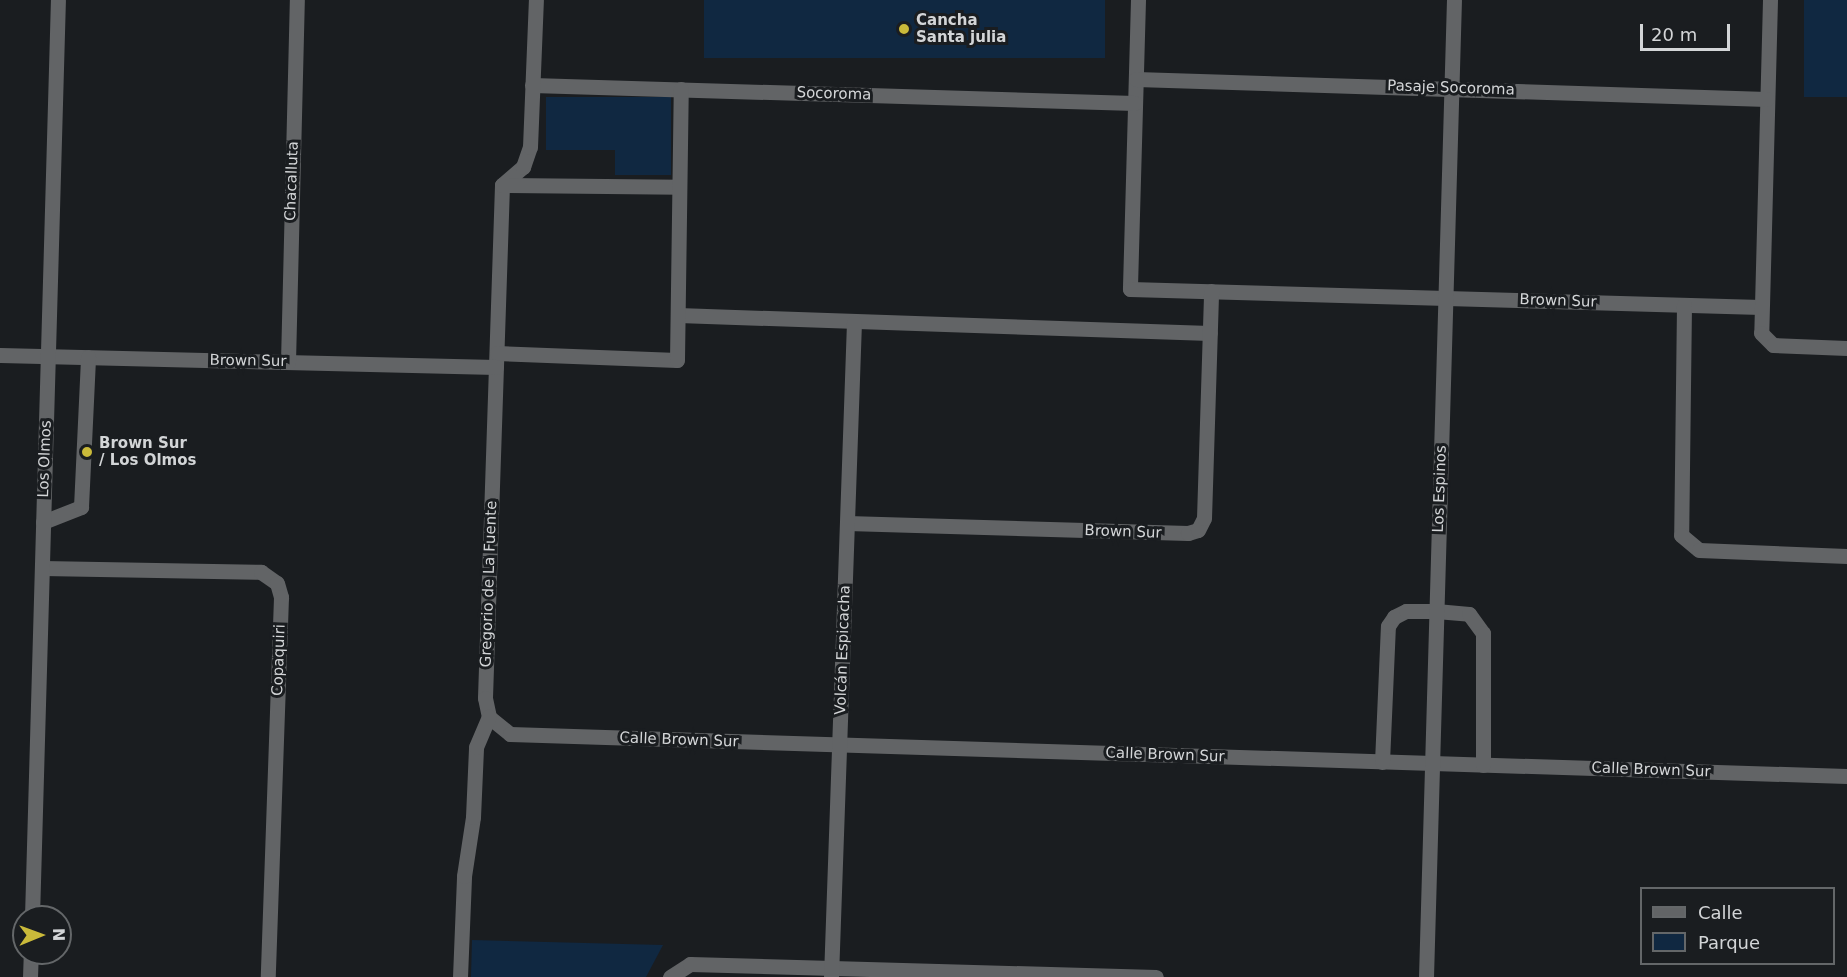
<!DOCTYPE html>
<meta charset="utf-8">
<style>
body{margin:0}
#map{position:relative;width:1847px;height:977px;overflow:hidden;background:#1a1d20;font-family:"DejaVu Sans",sans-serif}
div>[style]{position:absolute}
.green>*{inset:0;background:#102841;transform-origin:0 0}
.minor>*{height:15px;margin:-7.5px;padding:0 7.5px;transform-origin:7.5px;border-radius:7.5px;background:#626466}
.dots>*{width:16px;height:16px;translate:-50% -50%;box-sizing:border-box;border:3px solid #1a1d20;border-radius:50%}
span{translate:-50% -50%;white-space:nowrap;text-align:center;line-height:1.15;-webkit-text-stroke:6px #1a1d20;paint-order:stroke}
.poi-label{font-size:15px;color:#d3d5d7;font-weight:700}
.left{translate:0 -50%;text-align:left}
.street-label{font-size:15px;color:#d3d5d7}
.legend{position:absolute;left:1640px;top:887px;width:195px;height:78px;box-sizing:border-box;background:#1a1d20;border:2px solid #646769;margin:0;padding:8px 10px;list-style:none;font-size:18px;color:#d3d5d7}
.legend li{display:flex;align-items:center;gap:12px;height:30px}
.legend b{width:30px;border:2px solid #646769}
.north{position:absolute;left:12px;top:905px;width:60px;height:60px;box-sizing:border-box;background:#1a1d20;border:2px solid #646769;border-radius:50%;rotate:89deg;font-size:16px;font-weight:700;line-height:24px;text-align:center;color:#d3d5d7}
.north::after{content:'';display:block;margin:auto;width:21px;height:27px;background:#caba3a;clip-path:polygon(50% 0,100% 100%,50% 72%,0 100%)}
.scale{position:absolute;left:1640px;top:24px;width:90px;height:27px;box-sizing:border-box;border:3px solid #d3d5d7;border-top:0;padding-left:8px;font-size:18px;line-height:21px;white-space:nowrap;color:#d3d5d7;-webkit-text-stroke:4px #1a1d20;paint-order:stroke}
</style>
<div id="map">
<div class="green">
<i style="left:704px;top:0;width:401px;height:58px"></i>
<i style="left:1804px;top:0;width:43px;height:97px"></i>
<i style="clip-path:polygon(546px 97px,671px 97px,671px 175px,615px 175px,615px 150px,546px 150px)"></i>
<i style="clip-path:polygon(472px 940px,663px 945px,646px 977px,471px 977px)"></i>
</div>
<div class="minor">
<i style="left:1138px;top:0;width:289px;rotate:91.6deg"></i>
<i style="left:1130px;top:289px;width:631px;rotate:1.63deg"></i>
<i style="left:1770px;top:0;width:333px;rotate:91.5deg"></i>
<i style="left:1761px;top:333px;width:17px;rotate:45deg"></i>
<i style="left:1773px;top:345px;width:74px;rotate:2.3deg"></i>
<i style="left:1136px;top:79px;width:631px;rotate:1.82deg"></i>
<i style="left:532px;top:85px;width:603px;rotate:1.71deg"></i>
<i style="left:502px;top:185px;width:513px;rotate:91.9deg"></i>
<i style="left:485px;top:698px;width:19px;rotate:78deg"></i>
<i style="left:489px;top:717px;width:27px;rotate:39deg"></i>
<i style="left:510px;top:734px;width:1338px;rotate:1.8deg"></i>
<i style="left:502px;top:185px;width:28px;rotate:-41deg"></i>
<i style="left:523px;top:167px;width:21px;rotate:-71deg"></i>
<i style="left:530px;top:147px;width:147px;rotate:-87.7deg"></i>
<i style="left:502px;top:185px;width:177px;rotate:0.6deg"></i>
<i style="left:1684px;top:305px;width:230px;rotate:90.7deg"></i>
<i style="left:1681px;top:535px;width:23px;rotate:40deg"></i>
<i style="left:1699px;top:550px;width:148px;rotate:2.3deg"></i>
<i style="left:678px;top:315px;width:532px;rotate:1.94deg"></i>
<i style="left:497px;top:353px;width:180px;rotate:2.2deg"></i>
<i style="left:677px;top:360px;width:271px;rotate:-89.2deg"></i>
<i style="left:0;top:355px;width:496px;rotate:1.4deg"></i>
<i style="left:288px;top:362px;width:362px;rotate:-88.6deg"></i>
<i style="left:43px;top:522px;width:41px;rotate:-21.5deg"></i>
<i style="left:81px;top:507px;width:150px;rotate:-87.3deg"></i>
<i style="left:847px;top:523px;width:341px;rotate:1.7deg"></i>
<i style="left:1188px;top:533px;width:10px;rotate:-17deg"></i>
<i style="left:1198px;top:530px;width:13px;rotate:-63deg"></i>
<i style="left:1204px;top:518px;width:227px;rotate:-88.2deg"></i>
<i style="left:42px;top:568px;width:219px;rotate:1deg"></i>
<i style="left:261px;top:572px;width:19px;rotate:35deg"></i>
<i style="left:277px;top:583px;width:15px;rotate:74deg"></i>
<i style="left:281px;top:597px;width:380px;rotate:92deg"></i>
<i style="left:1382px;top:762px;width:136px;rotate:-87.5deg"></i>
<i style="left:1388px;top:626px;width:11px;rotate:-56deg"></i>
<i style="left:1394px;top:617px;width:13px;rotate:-27deg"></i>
<i style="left:1406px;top:611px;width:30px"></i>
<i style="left:1436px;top:611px;width:33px;rotate:5deg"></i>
<i style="left:1469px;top:614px;width:24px;rotate:54deg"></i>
<i style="left:1483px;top:633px;width:132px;rotate:90deg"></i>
<i style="left:32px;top:917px;width:917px;rotate:-88.38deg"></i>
<i style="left:30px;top:977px;width:24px;rotate:-88deg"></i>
<i style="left:460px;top:977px;width:101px;rotate:-87.7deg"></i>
<i style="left:464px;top:876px;width:60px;rotate:-81.3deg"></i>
<i style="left:473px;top:817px;width:70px;rotate:-87.5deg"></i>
<i style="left:476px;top:747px;width:33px;rotate:-67deg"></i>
<i style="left:670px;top:977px;width:24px;rotate:-33deg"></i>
<i style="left:690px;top:964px;width:466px;rotate:1.6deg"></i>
<i style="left:831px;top:977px;width:655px;rotate:-87.99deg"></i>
<i style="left:1426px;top:977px;width:977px;rotate:-88.36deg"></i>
</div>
<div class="dots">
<i style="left:904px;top:29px;background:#caba3a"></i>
<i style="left:87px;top:452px;background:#caba3a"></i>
</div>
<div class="poi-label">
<span class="left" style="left:916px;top:29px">Cancha<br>Santa julia</span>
<span class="left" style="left:99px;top:452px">Brown Sur<br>/ Los Olmos</span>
</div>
<div class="street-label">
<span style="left:1451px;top:88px;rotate:2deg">Pasaje Socoroma</span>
<span style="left:834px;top:94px;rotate:2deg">Socoroma</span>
<span style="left:292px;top:181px;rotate:-88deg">Chacalluta</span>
<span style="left:1558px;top:301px;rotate:2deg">Brown Sur</span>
<span style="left:248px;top:361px;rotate:1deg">Brown Sur</span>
<span style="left:45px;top:459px;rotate:-88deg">Los Olmos</span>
<span style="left:1440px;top:489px;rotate:-88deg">Los Espinos</span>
<span style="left:1123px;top:532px;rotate:2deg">Brown Sur</span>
<span style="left:489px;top:584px;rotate:-88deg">Gregorio de La Fuente</span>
<span style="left:843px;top:650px;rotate:-88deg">Volcán Espicacha</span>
<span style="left:279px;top:660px;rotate:-88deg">Copaquiri</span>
<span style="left:679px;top:740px;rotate:2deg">Calle Brown Sur</span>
<span style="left:1165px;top:755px;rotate:2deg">Calle Brown Sur</span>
<span style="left:1651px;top:770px;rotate:2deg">Calle Brown Sur</span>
</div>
<ul class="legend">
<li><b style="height:8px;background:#626466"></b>Calle</li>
<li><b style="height:16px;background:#102841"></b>Parque</li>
</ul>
<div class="north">N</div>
<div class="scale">20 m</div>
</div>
